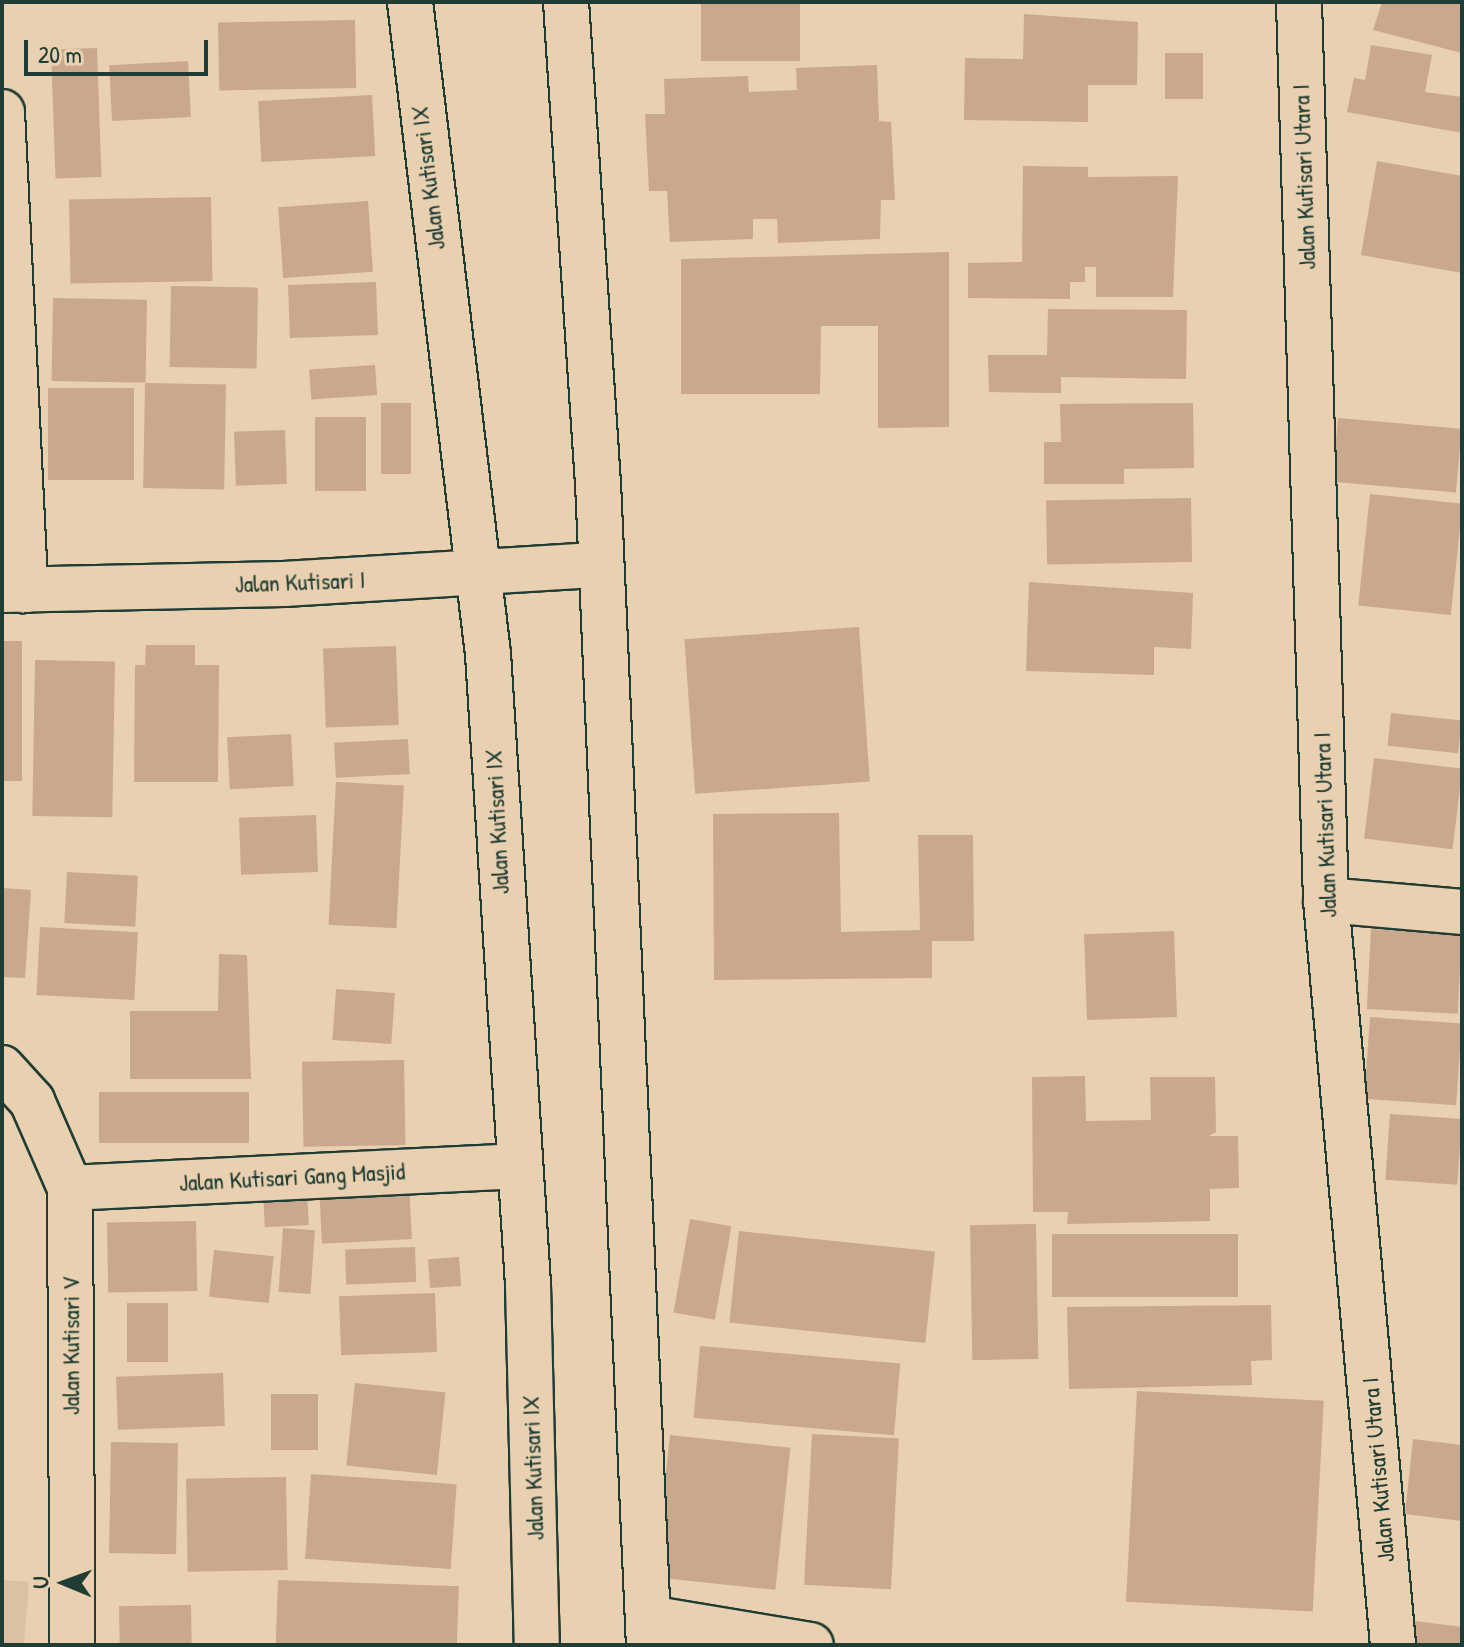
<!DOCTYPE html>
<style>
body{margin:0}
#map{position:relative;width:1464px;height:1647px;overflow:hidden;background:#e8d0b0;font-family:"Patrick Hand",sans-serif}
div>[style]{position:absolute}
.built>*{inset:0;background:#dbc1a4}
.building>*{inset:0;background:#caa88d;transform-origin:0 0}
.roads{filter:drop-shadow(2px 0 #1f3d34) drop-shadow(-2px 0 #1f3d34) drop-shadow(0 2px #1f3d34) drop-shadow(0 -2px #1f3d34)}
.minor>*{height:44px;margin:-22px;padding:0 22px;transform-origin:22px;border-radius:22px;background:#e8d0b0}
span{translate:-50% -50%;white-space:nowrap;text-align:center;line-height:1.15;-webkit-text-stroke:7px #e8d0b0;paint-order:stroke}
.street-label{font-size:24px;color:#1f3d34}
.frame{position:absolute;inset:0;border:4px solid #1f3d34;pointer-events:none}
.north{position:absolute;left:24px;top:1543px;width:80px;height:80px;-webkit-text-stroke:6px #e8d0b0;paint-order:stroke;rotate:271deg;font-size:22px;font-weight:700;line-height:32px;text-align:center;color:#1f3d34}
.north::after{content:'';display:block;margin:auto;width:28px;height:36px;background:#1f3d34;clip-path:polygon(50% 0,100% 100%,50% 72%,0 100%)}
.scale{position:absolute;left:24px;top:40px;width:184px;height:36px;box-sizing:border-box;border:4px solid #1f3d34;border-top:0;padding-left:10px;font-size:24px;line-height:28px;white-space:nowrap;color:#1f3d34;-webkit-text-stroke:6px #e8d0b0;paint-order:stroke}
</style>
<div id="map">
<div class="built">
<i style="clip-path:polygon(2px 1580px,29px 1582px,24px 1645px,2px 1645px)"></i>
</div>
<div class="building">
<i style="left:701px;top:2px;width:99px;height:59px"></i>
<i style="clip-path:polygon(1382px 2px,1462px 2px,1462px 53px,1373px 30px)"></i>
<i style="clip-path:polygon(1024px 14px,1138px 22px,1137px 85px,1088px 85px,1088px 122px,964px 120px,965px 58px,1023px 59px)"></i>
<i style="left:355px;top:20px;width:68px;height:137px;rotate:89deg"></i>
<i style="clip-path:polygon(1371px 45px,1432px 55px,1425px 92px,1462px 97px,1462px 133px,1347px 112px,1354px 78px,1365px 80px)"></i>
<i style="left:97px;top:48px;width:129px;height:46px;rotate:88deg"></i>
<i style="left:1165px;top:53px;width:38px;height:46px"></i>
<i style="left:188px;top:61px;width:56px;height:79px;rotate:87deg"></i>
<i style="clip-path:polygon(877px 65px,879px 121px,891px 122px,895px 200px,881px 200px,880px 239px,778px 243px,777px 219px,753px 219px,753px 239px,670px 242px,667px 191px,649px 191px,645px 114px,665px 114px,664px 79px,748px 76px,749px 92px,797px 90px,796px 68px)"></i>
<i style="left:372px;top:95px;width:61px;height:114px;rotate:87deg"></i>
<i style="clip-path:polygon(1377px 161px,1462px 176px,1462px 273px,1361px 255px)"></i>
<i style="clip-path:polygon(1023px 166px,1088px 167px,1088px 177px,1178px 176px,1173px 297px,1096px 297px,1096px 267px,1085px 267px,1085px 282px,1070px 282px,1070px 299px,968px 298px,968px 263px,1022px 262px)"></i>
<i style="left:211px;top:197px;width:84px;height:142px;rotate:89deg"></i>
<i style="left:368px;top:201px;width:71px;height:90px;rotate:86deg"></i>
<i style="clip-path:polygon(949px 252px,949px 427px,878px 428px,878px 326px,821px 326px,820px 394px,681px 394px,681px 259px)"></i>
<i style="left:376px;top:282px;width:53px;height:88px;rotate:88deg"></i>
<i style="left:171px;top:286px;width:87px;height:81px;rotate:1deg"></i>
<i style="left:53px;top:298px;width:94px;height:83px;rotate:1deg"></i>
<i style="clip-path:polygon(1048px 309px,1187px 310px,1186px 379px,1061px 377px,1061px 393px,989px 392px,988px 355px,1047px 355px)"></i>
<i style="left:375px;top:365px;width:30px;height:66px;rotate:86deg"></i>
<i style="left:145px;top:383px;width:81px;height:105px;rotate:1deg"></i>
<i style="left:48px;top:388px;width:86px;height:92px"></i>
<i style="left:411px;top:403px;width:71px;height:30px;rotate:90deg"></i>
<i style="clip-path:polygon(1193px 403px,1194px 468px,1124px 469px,1124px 484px,1044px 484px,1044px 442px,1061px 442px,1060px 404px)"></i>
<i style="left:315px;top:417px;width:51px;height:74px"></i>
<i style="left:1338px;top:418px;width:124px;height:64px;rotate:5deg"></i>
<i style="left:285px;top:430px;width:54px;height:51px;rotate:88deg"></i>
<i style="left:1370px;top:494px;width:93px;height:112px;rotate:6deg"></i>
<i style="left:1191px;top:498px;width:64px;height:145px;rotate:89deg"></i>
<i style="clip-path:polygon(1029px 582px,1193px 593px,1191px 649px,1154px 647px,1154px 675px,1026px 671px)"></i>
<i style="left:859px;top:627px;width:155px;height:175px;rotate:86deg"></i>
<i style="left:2px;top:641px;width:20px;height:140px"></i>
<i style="clip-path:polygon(146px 645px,195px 645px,195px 665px,219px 665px,218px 782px,134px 782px,135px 665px,145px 665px)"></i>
<i style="left:396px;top:646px;width:79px;height:73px;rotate:88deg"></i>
<i style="left:35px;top:660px;width:80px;height:156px;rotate:1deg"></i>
<i style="left:1391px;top:713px;width:71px;height:33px;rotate:6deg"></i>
<i style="left:291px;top:734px;width:52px;height:64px;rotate:87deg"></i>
<i style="left:408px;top:739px;width:35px;height:74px;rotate:87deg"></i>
<i style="left:1374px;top:758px;width:89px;height:81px;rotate:7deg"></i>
<i style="left:336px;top:782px;width:68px;height:143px;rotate:3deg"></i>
<i style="clip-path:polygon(839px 813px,841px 932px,920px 930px,918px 835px,973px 835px,974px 941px,932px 941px,932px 978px,714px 980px,713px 814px)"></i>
<i style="left:316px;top:815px;width:57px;height:77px;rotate:88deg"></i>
<i style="left:67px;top:872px;width:71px;height:51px;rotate:3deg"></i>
<i style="clip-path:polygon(2px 888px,31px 890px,25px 978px,2px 977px)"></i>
<i style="left:40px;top:927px;width:98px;height:68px;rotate:3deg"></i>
<i style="left:1371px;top:929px;width:91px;height:80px;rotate:3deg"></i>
<i style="left:1174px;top:931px;width:86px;height:90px;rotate:88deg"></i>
<i style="clip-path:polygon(219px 954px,247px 955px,251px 1079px,130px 1079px,130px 1011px,218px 1011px)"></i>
<i style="left:336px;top:989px;width:59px;height:51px;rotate:4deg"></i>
<i style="left:1370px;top:1017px;width:92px;height:82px;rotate:4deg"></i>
<i style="left:404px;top:1060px;width:85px;height:102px;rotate:89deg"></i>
<i style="clip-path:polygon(1085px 1076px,1086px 1121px,1151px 1120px,1150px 1077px,1215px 1077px,1216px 1132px,1209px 1136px,1238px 1136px,1239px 1188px,1210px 1189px,1210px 1221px,1067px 1224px,1068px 1212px,1033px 1212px,1032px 1077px)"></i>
<i style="left:249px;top:1092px;width:51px;height:150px;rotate:90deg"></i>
<i style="left:1390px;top:1114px;width:72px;height:66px;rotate:4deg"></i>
<i style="left:409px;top:1184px;width:55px;height:90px;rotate:87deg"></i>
<i style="left:307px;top:1191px;width:34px;height:44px;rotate:87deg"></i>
<i style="left:690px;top:1219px;width:42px;height:95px;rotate:10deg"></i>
<i style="left:196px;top:1221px;width:70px;height:89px;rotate:89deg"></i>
<i style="left:1036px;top:1224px;width:135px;height:66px;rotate:89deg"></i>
<i style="left:283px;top:1228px;width:32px;height:64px;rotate:4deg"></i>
<i style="left:739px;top:1231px;width:197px;height:92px;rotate:6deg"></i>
<i style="left:1052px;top:1234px;width:186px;height:63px"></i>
<i style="left:415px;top:1247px;width:35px;height:70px;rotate:88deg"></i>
<i style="left:214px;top:1250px;width:60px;height:47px;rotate:6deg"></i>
<i style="left:459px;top:1257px;width:29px;height:31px;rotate:86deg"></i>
<i style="left:435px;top:1293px;width:59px;height:96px;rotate:88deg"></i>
<i style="left:127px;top:1303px;width:41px;height:59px"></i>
<i style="clip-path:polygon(1271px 1305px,1272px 1360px,1251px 1361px,1252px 1385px,1069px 1389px,1067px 1307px)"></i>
<i style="left:700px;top:1346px;width:201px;height:72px;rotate:5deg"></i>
<i style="left:223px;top:1373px;width:53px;height:107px;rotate:88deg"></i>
<i style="left:355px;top:1383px;width:91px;height:83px;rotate:6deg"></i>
<i style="left:1137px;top:1391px;width:187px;height:211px;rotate:3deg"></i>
<i style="left:271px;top:1394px;width:47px;height:56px"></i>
<i style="left:812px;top:1434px;width:87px;height:151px;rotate:3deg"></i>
<i style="left:670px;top:1435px;width:121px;height:143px;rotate:6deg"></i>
<i style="clip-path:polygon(1413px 1439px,1462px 1445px,1462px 1521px,1405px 1514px)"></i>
<i style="left:111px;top:1442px;width:67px;height:111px;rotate:1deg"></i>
<i style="left:311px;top:1474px;width:146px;height:85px;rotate:4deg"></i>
<i style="left:286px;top:1477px;width:93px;height:100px;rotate:89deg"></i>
<i style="left:278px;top:1580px;width:181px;height:65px;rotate:2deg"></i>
<i style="left:191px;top:1605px;width:40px;height:72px;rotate:89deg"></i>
<i style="clip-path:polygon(1415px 1621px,1462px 1627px,1462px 1645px,1412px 1645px)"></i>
</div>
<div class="roads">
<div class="minor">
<i style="left:410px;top:2px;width:657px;rotate:83.18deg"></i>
<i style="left:488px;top:654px;width:632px;rotate:86.37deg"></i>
<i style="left:528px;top:1285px;width:360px;rotate:88.6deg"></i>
<i style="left:566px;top:2px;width:482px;rotate:86.2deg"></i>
<i style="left:598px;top:483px;width:1163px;rotate:87.49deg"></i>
<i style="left:1299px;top:2px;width:898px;rotate:88.28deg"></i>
<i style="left:1326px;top:900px;width:748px;rotate:84.86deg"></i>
<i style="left:2px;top:112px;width:479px;rotate:87.2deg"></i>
<i style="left:2px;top:590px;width:282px;rotate:-1.2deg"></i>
<i style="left:284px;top:584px;width:315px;rotate:-3.5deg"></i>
<i style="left:1326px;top:900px;width:137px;rotate:5deg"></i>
<i style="left:2px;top:1068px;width:45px;rotate:47.7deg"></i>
<i style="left:32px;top:1101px;width:95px;rotate:66.4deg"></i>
<i style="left:70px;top:1188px;width:457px;rotate:89.7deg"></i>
<i style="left:70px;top:1188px;width:445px;rotate:-2.8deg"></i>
<i style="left:649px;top:1618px;width:164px;rotate:9.5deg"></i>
</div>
</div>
<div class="street-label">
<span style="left:1304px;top:177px;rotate:-92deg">Jalan Kutisari Utara I</span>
<span style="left:428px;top:178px;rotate:-97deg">Jalan Kutisari IX</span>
<span style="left:300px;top:582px;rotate:-2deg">Jalan Kutisari I</span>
<span style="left:497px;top:822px;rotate:-93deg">Jalan Kutisari IX</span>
<span style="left:1325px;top:825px;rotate:-92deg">Jalan Kutisari Utara I</span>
<span style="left:292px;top:1177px;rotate:-3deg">Jalan Kutisari Gang Masjid</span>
<span style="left:71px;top:1346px;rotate:-90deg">Jalan Kutisari V</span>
<span style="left:533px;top:1468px;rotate:-92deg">Jalan Kutisari IX</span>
<span style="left:1378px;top:1470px;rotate:-95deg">Jalan Kutisari Utara I</span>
</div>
<div class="frame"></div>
<div class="north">U</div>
<div class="scale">20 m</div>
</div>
